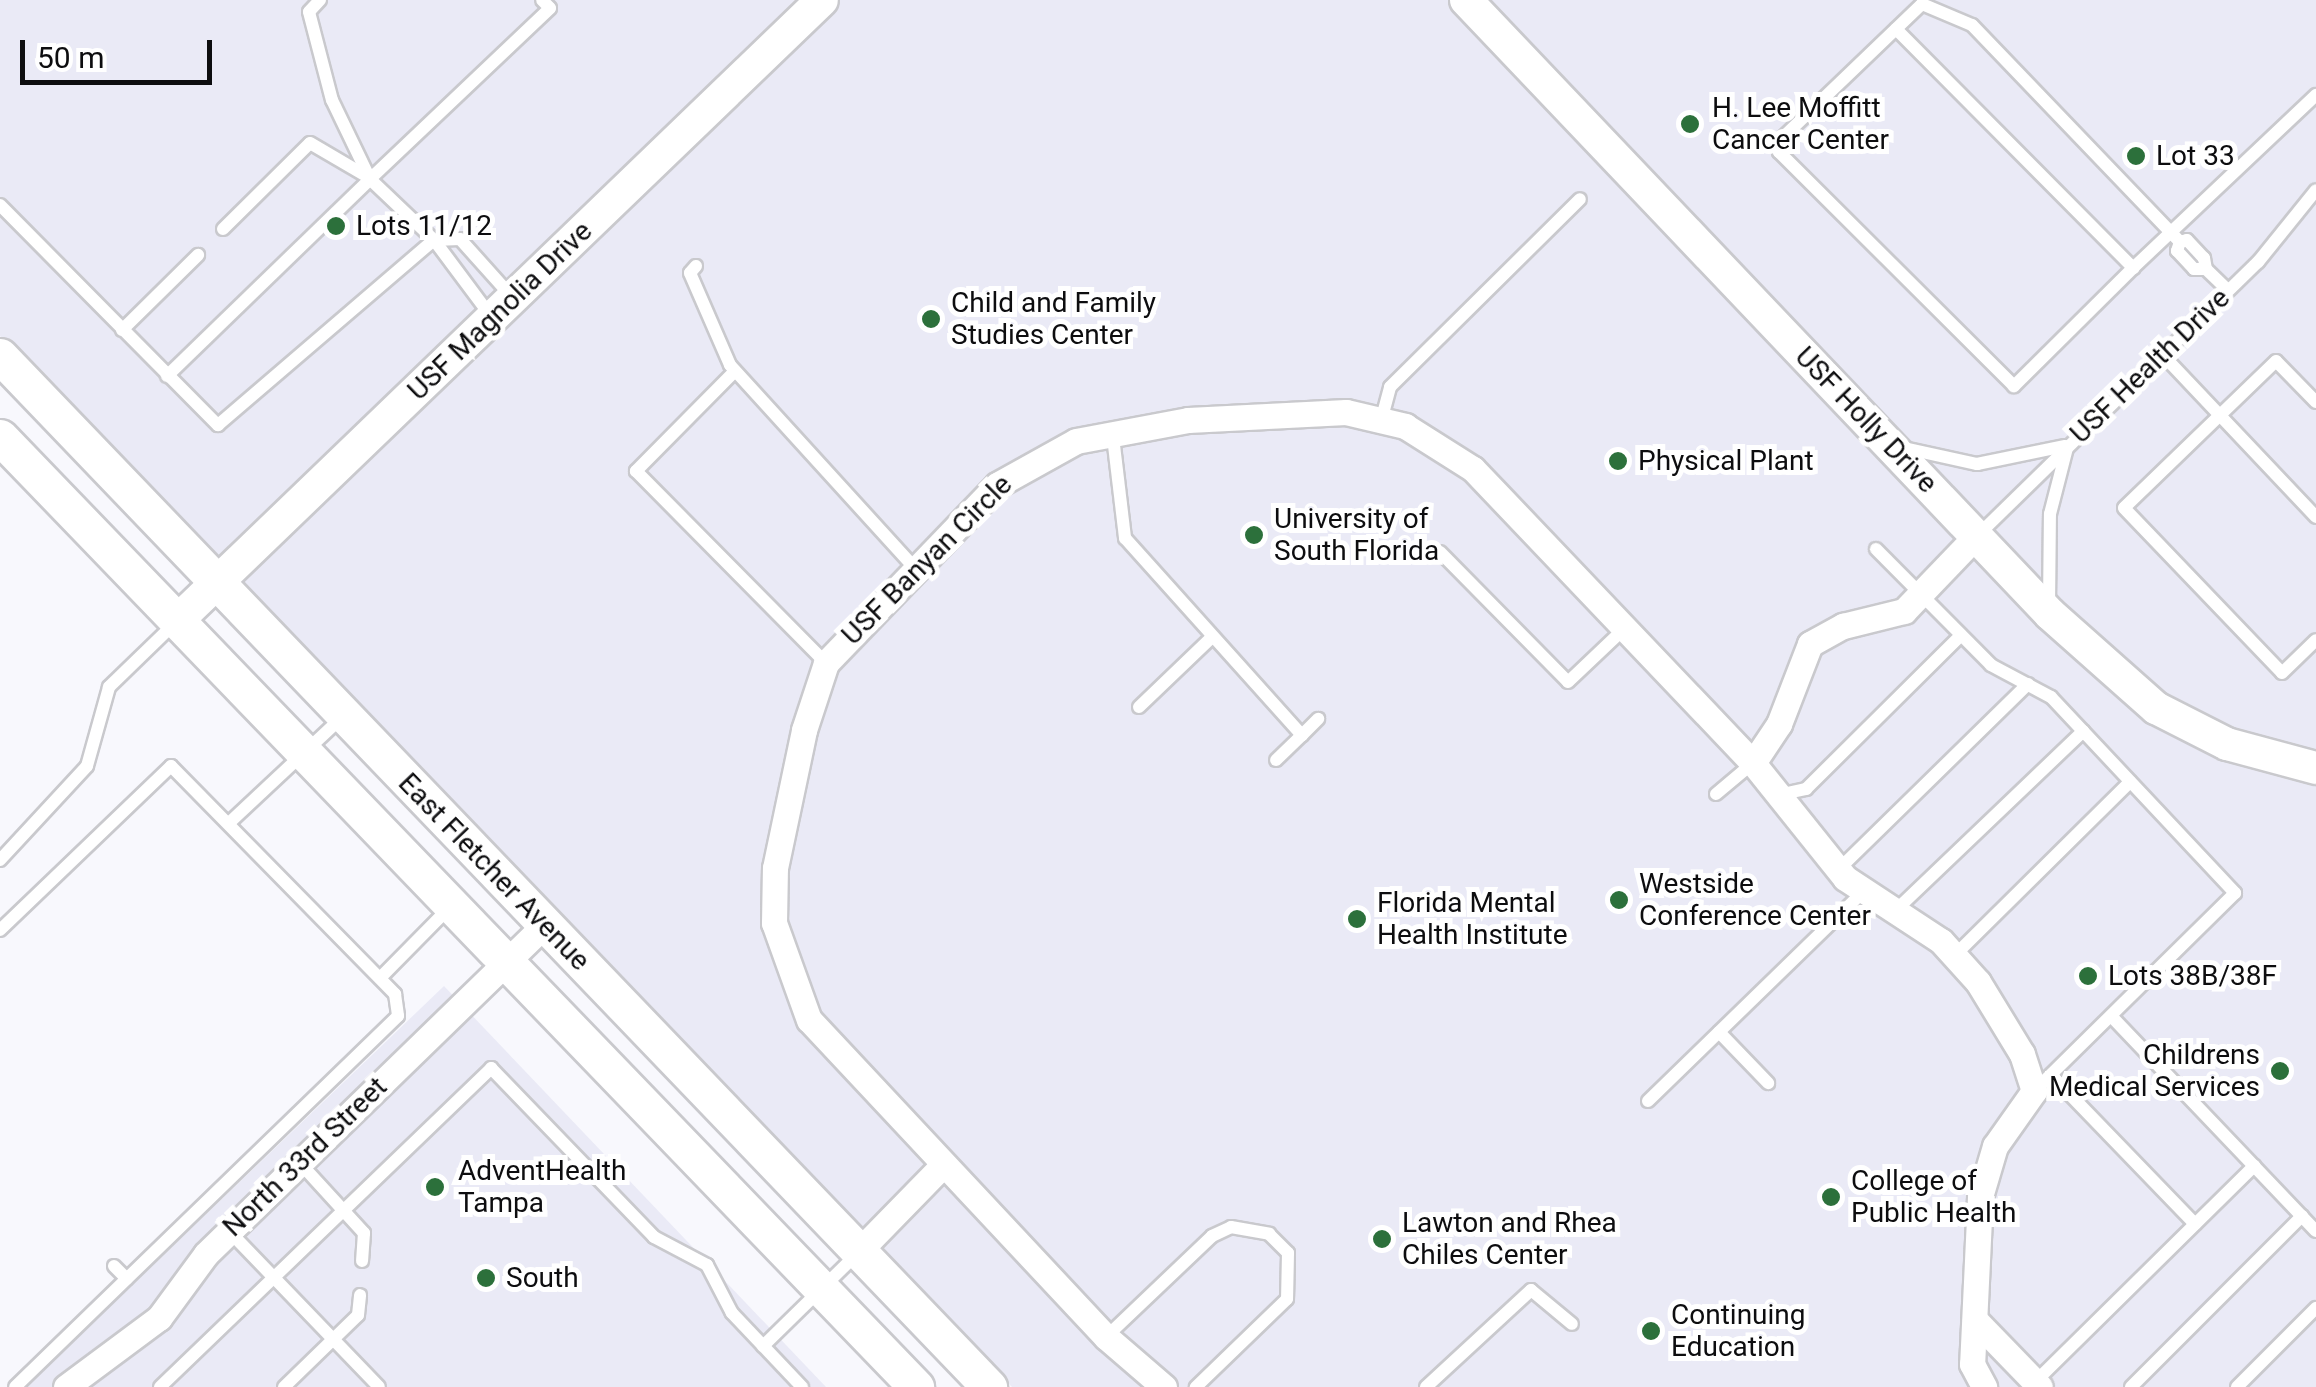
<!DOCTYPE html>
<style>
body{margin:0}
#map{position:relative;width:2316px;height:1387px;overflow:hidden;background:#f8f8fd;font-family:Roboto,sans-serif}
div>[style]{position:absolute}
.built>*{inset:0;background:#eaeaf6}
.roads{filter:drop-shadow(2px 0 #c9c9cd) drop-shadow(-2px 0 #c9c9cd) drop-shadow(0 2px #c9c9cd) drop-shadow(0 -2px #c9c9cd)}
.service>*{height:12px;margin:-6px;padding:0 6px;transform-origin:6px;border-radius:6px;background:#fff}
.minor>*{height:25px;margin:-12.5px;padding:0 12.5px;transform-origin:12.5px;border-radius:12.5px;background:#fff}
.tertiary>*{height:32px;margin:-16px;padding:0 16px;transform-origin:16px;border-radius:16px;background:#fff}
.secondary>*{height:35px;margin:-17.5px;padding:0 17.5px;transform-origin:17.5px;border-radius:17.5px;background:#fff}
.dots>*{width:28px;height:28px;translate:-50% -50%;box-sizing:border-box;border:5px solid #fff;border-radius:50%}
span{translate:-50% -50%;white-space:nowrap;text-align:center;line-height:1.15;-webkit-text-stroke:10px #fff;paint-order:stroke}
.poi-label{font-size:28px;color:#0d0d0f}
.left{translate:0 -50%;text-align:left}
.right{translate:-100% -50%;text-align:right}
.street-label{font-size:28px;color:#0d0d0f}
.scale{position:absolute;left:20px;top:40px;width:192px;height:45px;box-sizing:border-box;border:5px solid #0d0d0f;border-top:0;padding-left:12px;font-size:30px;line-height:35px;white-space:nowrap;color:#0d0d0f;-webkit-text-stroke:8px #fff;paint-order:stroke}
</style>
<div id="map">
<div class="built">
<i style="clip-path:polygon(0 0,2316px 0,2316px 1387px,1012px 1387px,0 336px)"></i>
<i style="clip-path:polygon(444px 986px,826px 1387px,26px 1387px)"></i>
</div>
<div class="roads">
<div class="service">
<i style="left:320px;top:0;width:16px;rotate:133deg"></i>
<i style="left:309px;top:12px;width:91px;rotate:75.4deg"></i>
<i style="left:332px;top:100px;width:88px;rotate:64.3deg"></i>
<i style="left:1896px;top:29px;width:337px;rotate:45.2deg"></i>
<i style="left:2133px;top:268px;width:252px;rotate:-43.4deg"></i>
<i style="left:0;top:205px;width:310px;rotate:45.3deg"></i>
<i style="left:218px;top:425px;width:284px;rotate:-40.6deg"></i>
<i style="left:434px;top:240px;width:26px;rotate:-2deg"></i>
<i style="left:460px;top:239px;width:76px;rotate:48.2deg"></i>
<i style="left:223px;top:229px;width:122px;rotate:-44.7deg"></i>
<i style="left:310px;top:143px;width:67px;rotate:30.4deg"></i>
<i style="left:696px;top:266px;width:9px;rotate:131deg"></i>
<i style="left:690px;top:273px;width:100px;rotate:66.5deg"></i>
<i style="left:730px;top:365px;width:275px;rotate:47.7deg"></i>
<i style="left:2133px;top:268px;width:168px;rotate:135.2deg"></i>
<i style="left:2014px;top:386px;width:332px;rotate:-135.1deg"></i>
<i style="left:1779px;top:152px;width:10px;rotate:-96deg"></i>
<i style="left:1778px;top:142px;width:199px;rotate:-43.8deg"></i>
<i style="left:1922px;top:4px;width:54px;rotate:22.8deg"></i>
<i style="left:1972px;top:25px;width:301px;rotate:46.2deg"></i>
<i style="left:2180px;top:242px;width:7px;rotate:-16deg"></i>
<i style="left:2187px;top:240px;width:25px;rotate:47deg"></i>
<i style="left:2204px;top:258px;width:11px;rotate:80deg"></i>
<i style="left:2206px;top:269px;width:12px;rotate:180deg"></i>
<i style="left:2194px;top:269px;width:25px;rotate:-133deg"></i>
<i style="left:2177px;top:251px;width:9px;rotate:-72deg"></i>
<i style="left:2206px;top:269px;width:30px;rotate:44deg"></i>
<i style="left:490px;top:315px;width:94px;rotate:-126.7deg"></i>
<i style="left:434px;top:240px;width:88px;rotate:-136.4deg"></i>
<i style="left:370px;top:179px;width:248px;rotate:-43.5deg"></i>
<i style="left:550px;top:8px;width:11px;rotate:-135deg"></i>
<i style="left:122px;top:330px;width:107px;rotate:-44.6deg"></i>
<i style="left:2160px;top:352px;width:227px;rotate:46.6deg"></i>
<i style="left:735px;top:371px;width:141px;rotate:134.7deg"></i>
<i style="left:636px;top:471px;width:270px;rotate:45.3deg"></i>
<i style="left:167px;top:376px;width:283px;rotate:-44.1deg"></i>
<i style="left:2316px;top:402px;width:57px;rotate:-134.3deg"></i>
<i style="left:2276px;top:361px;width:211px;rotate:136deg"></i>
<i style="left:2124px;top:508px;width:228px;rotate:46.2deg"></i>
<i style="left:2282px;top:673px;width:47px;rotate:-44.1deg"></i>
<i style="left:1381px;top:421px;width:35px;rotate:-75deg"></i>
<i style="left:1390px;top:387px;width:267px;rotate:-44.7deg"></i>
<i style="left:1113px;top:437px;width:102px;rotate:83.2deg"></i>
<i style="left:1125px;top:538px;width:265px;rotate:48.1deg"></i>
<i style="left:1302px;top:735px;width:36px;rotate:136deg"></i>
<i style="left:1904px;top:448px;width:75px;rotate:12.4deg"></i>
<i style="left:1977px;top:464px;width:90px;rotate:-11.6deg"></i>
<i style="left:1979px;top:534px;width:390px;rotate:-44.3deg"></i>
<i style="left:2258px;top:262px;width:92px;rotate:-51.1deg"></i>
<i style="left:1876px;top:549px;width:163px;rotate:45.2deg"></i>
<i style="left:1991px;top:665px;width:68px;rotate:28.1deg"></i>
<i style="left:2051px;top:697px;width:269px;rotate:46.8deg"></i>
<i style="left:2235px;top:893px;width:282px;rotate:135.4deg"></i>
<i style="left:1440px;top:552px;width:182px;rotate:45.4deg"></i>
<i style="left:1568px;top:682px;width:79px;rotate:-43.5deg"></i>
<i style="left:2049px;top:605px;width:91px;rotate:-89.4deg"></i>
<i style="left:2050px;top:514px;width:68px;rotate:-75.6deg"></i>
<i style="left:1139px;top:707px;width:101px;rotate:-43.8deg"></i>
<i style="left:1302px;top:735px;width:23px;rotate:-45deg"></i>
<i style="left:1716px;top:794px;width:48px;rotate:-40deg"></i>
<i style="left:1778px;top:795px;width:29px;rotate:-12deg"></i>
<i style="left:1806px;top:789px;width:218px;rotate:-44.8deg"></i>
<i style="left:230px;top:822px;width:152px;rotate:-43.1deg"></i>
<i style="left:0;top:860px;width:128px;rotate:-47.2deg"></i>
<i style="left:87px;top:766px;width:82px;rotate:-74.4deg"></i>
<i style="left:109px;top:687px;width:92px;rotate:-44.1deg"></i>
<i style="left:1838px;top:870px;width:266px;rotate:-44.4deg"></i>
<i style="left:1896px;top:910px;width:259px;rotate:-43.7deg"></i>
<i style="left:0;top:930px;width:237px;rotate:-43.8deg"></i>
<i style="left:171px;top:766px;width:320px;rotate:45.5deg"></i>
<i style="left:395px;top:994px;width:22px;rotate:82deg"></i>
<i style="left:398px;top:1016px;width:533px;rotate:135.91deg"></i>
<i style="left:1956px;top:954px;width:245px;rotate:-44.7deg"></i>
<i style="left:380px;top:978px;width:100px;rotate:-45.4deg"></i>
<i style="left:2113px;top:1018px;width:294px;rotate:46.4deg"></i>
<i style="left:1719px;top:1032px;width:71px;rotate:46.1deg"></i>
<i style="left:2054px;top:1078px;width:203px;rotate:46deg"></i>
<i style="left:1648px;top:1101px;width:303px;rotate:-44.2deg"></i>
<i style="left:300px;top:1163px;width:95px;rotate:47.6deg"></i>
<i style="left:364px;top:1233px;width:28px;rotate:94deg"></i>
<i style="left:229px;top:1231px;width:216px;rotate:46.1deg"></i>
<i style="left:114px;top:1266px;width:18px;rotate:45deg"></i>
<i style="left:1106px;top:1337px;width:146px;rotate:-43.6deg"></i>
<i style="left:1212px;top:1236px;width:21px;rotate:-25deg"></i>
<i style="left:1231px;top:1227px;width:39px;rotate:10deg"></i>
<i style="left:1269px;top:1234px;width:27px;rotate:45deg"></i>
<i style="left:1288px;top:1253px;width:46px;rotate:91.2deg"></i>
<i style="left:1287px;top:1299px;width:127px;rotate:136deg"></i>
<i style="left:763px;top:1346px;width:133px;rotate:-44.4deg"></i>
<i style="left:2035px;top:1382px;width:308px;rotate:-44.6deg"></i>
<i style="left:160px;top:1387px;width:460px;rotate:-43.9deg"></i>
<i style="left:491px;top:1068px;width:235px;rotate:46deg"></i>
<i style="left:654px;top:1237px;width:60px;rotate:27.8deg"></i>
<i style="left:707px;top:1265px;width:54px;rotate:62.5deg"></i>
<i style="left:732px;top:1313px;width:102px;rotate:46.6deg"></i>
<i style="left:284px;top:1387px;width:103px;rotate:-44.2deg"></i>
<i style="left:358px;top:1315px;width:20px;rotate:-84deg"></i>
<i style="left:1426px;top:1387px;width:143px;rotate:-42.7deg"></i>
<i style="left:1531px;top:1290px;width:53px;rotate:39.7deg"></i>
<i style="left:2131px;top:1387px;width:242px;rotate:-45deg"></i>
<i style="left:2237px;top:1387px;width:112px;rotate:-45deg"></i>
</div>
<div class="minor">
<i style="left:1753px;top:763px;width:47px;rotate:-56.3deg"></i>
<i style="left:1779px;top:724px;width:86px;rotate:-68.8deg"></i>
<i style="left:1810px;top:644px;width:38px;rotate:-29deg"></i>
<i style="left:1843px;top:626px;width:63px;rotate:-13.8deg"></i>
<i style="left:1904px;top:611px;width:104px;rotate:-46.2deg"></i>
<i style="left:859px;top:1251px;width:120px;rotate:-45.7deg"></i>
<i style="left:1975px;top:1320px;width:93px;rotate:45.9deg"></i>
<i style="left:66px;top:1387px;width:116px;rotate:-36.6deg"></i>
<i style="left:159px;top:1318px;width:79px;rotate:-53.7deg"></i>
<i style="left:206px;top:1254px;width:472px;rotate:-44.2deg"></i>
<i style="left:1164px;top:1387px;width:77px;rotate:-139.2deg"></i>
<i style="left:1106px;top:1337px;width:434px;rotate:-133.1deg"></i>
<i style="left:809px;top:1020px;width:103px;rotate:-109.8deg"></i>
<i style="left:774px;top:923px;width:55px;rotate:-89deg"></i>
<i style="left:775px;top:868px;width:141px;rotate:-78.1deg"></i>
<i style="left:804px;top:730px;width:71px;rotate:-71.8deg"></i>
<i style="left:826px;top:663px;width:247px;rotate:-46.1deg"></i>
<i style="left:997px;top:485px;width:90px;rotate:-29.1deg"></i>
<i style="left:1076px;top:441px;width:114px;rotate:-10.6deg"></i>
<i style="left:1188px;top:420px;width:158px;rotate:-2.9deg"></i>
<i style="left:1346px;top:412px;width:61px;rotate:13.3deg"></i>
<i style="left:1405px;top:426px;width:80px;rotate:32.3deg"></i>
<i style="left:1473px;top:469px;width:406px;rotate:46.4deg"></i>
<i style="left:1753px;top:763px;width:147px;rotate:51.3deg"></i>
<i style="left:1845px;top:878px;width:115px;rotate:33.3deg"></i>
<i style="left:1941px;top:941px;width:55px;rotate:47.9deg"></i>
<i style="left:1978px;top:982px;width:84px;rotate:58.6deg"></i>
<i style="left:2022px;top:1054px;width:39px;rotate:72deg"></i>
<i style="left:2034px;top:1091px;width:67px;rotate:125.3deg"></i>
<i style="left:1995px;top:1146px;width:53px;rotate:106.4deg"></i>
<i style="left:1980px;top:1197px;width:167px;rotate:92.7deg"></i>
<i style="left:1972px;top:1364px;width:26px;rotate:62deg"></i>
</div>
<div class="tertiary">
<i style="left:1466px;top:0;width:847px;rotate:46.43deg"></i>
<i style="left:2050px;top:614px;width:142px;rotate:41.6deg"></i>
<i style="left:2156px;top:708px;width:80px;rotate:26.9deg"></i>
<i style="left:2227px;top:744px;width:92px;rotate:15.1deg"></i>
<i style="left:177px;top:621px;width:895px;rotate:-43.91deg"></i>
</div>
<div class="secondary">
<i style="left:0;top:356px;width:1429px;rotate:46.19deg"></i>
<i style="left:0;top:437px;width:1320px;rotate:46.04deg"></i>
</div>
</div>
<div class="dots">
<i style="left:1690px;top:124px;background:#2c703b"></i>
<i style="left:2136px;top:156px;background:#2c703b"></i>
<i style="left:336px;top:226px;background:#2c703b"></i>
<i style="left:931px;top:319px;background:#2c703b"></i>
<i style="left:1618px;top:461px;background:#2c703b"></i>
<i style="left:1254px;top:535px;background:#2c703b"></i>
<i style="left:1619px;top:900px;background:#2c703b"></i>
<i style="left:1357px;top:919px;background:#2c703b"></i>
<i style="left:2088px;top:976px;background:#2c703b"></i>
<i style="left:2280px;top:1071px;background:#2c703b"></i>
<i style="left:435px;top:1187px;background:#2c703b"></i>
<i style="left:1831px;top:1197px;background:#2c703b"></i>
<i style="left:1382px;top:1239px;background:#2c703b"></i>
<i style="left:486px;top:1278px;background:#2c703b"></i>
<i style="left:1651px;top:1331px;background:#2c703b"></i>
</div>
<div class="poi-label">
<span class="left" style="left:1712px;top:124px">H. Lee Moffitt<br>Cancer Center</span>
<span class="left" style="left:2156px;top:156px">Lot 33</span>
<span class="left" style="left:356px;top:226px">Lots 11/12</span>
<span class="left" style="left:951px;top:319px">Child and Family<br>Studies Center</span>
<span class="left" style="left:1638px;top:461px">Physical Plant</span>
<span class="left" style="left:1274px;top:535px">University of<br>South Florida</span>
<span class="left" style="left:1639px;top:900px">Westside<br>Conference Center</span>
<span class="left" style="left:1377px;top:919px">Florida Mental<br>Health Institute</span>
<span class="left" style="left:2108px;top:976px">Lots 38B/38F</span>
<span class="right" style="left:2260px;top:1071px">Childrens<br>Medical Services</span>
<span class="left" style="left:458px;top:1187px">AdventHealth<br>Tampa</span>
<span class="left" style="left:1851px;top:1197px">College of<br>Public Health</span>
<span class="left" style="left:1402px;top:1239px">Lawton and Rhea<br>Chiles Center</span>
<span class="left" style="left:506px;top:1278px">South</span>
<span class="left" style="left:1671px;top:1331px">Continuing<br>Education</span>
</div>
<div class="street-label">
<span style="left:500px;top:311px;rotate:-44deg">USF Magnolia Drive</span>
<span style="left:2150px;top:366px;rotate:-44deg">USF Health Drive</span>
<span style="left:1866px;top:420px;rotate:46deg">USF Holly Drive</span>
<span style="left:927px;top:560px;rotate:-45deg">USF Banyan Circle</span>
<span style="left:494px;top:872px;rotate:46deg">East Fletcher Avenue</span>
<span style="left:305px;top:1157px;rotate:-44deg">North 33rd Street</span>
</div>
<div class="scale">50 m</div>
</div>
